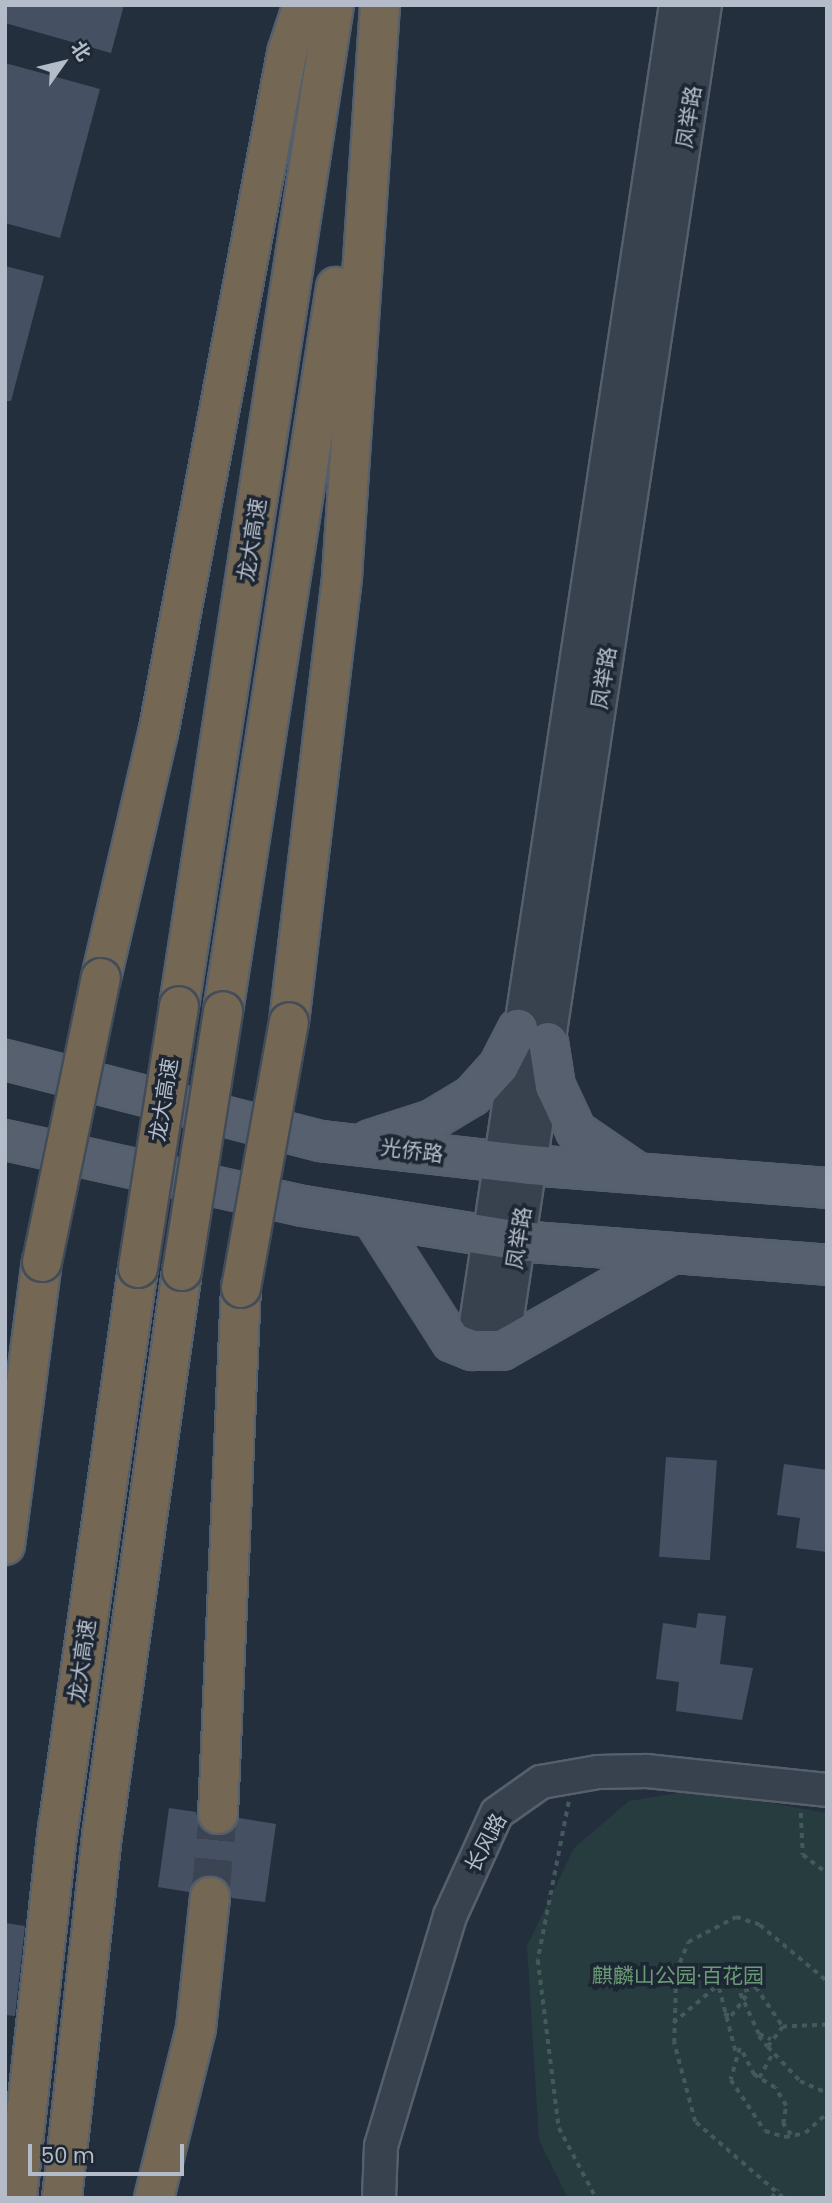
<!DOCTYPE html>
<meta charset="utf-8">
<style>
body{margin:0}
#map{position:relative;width:832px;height:2203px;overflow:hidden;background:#242f3e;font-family:Poppins,"Noto Sans SC",sans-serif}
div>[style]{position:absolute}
.green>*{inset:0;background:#263c3f}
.building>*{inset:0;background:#455162;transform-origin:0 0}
.motorway-tunnel>*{height:38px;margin-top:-19px;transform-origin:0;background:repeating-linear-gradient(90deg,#3a4453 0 38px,transparent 0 57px)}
.path>*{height:3.5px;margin-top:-1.75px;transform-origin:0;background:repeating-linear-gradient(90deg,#44595c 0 5px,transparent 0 10px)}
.roads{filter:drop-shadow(2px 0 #565f6c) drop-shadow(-2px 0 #565f6c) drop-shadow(0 2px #565f6c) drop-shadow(0 -2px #565f6c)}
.tertiary>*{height:32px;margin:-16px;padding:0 16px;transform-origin:16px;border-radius:16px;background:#38414e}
.primary>*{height:38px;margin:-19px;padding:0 19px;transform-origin:19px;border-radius:19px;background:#56606e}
.motorway>*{height:38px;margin:-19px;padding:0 19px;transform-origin:19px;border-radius:19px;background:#746855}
.bridges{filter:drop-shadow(2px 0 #434c59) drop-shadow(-2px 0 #434c59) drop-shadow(0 2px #434c59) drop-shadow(0 -2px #434c59)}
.motorway-bridge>*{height:38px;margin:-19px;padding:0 19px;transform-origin:19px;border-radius:19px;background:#746855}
span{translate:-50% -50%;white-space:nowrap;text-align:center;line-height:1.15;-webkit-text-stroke:7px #1d2633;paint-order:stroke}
.street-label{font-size:21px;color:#b4bcc9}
.park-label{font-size:21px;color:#6b9a76}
.frame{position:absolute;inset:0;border:7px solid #b4bcc9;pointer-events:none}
.north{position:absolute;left:28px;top:28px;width:70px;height:70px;-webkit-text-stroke:5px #1d2633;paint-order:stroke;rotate:56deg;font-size:19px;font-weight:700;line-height:28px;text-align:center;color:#b4bcc9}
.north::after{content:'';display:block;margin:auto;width:24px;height:32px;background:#b4bcc9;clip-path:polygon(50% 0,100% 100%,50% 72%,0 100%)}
.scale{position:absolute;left:28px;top:2144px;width:156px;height:32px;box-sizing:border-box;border:4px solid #b4bcc9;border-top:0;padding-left:9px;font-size:21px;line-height:24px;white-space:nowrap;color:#b4bcc9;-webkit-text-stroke:5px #1d2633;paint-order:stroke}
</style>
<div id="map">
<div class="green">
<i style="clip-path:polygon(696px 1790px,827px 1813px,827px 2198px,568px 2198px,539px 2140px,527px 1946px,574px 1848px,629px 1801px)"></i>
</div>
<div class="building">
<i style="clip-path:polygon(5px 5px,124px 5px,111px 53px,5px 23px)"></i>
<i style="clip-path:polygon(5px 63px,100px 89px,60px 238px,5px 223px)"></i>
<i style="clip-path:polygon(5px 266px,44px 276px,11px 401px,5px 401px)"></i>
<i style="left:666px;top:1457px;width:51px;height:100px;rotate:4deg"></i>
<i style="clip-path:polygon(784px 1464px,827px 1470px,827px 1552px,796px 1548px,800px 1518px,777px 1515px)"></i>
<i style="clip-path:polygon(698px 1613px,726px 1616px,720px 1664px,753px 1668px,742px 1720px,676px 1711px,679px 1682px,656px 1679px,663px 1623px,696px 1628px)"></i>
<i style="clip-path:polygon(169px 1808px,196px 1812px,199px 1825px,216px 1836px,229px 1833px,239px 1818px,276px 1824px,265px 1902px,232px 1898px,223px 1880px,213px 1875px,201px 1877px,189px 1892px,158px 1887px)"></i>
<i style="clip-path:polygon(5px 1923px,25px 1926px,15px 2016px,5px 2015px)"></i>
</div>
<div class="motorway-tunnel">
<i style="left:210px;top:1897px;width:83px;rotate:-84.5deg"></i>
</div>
<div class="path">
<i style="left:569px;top:1802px;width:161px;rotate:101.1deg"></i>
<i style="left:538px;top:1960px;width:169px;rotate:82.9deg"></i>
<i style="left:559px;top:2128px;width:79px;rotate:62.1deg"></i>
<i style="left:801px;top:1813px;width:42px;rotate:87.3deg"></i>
<i style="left:803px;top:1855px;width:30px;rotate:37deg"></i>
<i style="left:744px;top:1991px;width:13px;rotate:-18deg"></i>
<i style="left:756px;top:1987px;width:48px;rotate:56deg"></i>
<i style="left:724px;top:2014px;width:7px;rotate:16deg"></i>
<i style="left:731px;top:2016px;width:25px;rotate:-53deg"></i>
<i style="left:673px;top:2023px;width:59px;rotate:-40.2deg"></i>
<i style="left:827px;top:2025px;width:44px;rotate:177.4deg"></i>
<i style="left:783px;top:2027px;width:25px;rotate:127deg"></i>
<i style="left:768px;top:2047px;width:47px;rotate:46.7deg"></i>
<i style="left:800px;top:2081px;width:30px;rotate:24deg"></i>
<i style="left:759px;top:2036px;width:14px;rotate:51deg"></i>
<i style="left:735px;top:2051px;width:68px;rotate:-104.4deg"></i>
<i style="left:718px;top:1985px;width:21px;rotate:-62deg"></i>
<i style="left:728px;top:1966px;width:75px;rotate:65.5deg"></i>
<i style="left:759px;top:2034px;width:13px;rotate:23deg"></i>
<i style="left:759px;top:2078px;width:26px;rotate:-61deg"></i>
<i style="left:791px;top:2135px;width:14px;rotate:-126deg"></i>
<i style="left:783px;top:2124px;width:18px;rotate:-81deg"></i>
<i style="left:786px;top:2106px;width:21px;rotate:-121deg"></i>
<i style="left:775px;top:2088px;width:25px;rotate:-148deg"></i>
<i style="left:754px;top:2075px;width:30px;rotate:-117deg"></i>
<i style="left:740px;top:2048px;width:33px;rotate:106deg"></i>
<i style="left:731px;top:2080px;width:61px;rotate:56.3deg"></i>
<i style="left:765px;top:2131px;width:21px;rotate:17deg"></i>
<i style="left:785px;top:2137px;width:20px;rotate:-11deg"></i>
<i style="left:805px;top:2133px;width:30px;rotate:-42deg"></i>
<i style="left:771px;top:2198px;width:11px;rotate:-49deg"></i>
<i style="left:783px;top:2198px;width:116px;rotate:-139.2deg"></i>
<i style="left:695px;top:2122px;width:82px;rotate:-104.9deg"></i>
<i style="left:674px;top:2043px;width:71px;rotate:-88.4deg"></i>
<i style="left:676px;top:1972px;width:32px;rotate:-68deg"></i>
<i style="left:688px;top:1942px;width:54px;rotate:-27.5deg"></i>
<i style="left:736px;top:1917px;width:25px;rotate:18deg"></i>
<i style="left:760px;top:1925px;width:87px;rotate:39.9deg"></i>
</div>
<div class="roads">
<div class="tertiary">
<i style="left:472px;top:1350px;width:1360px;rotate:-81.38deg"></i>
<i style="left:502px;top:1350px;width:1360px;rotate:-81.42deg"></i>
<i style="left:379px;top:2198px;width:52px;rotate:-87.8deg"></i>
<i style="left:381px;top:2146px;width:240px;rotate:-73.3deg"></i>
<i style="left:450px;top:1916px;width:113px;rotate:-65.5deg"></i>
<i style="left:497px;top:1813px;width:54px;rotate:-35.2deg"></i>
<i style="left:541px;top:1782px;width:58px;rotate:-10deg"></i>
<i style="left:598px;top:1772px;width:49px;rotate:-1.2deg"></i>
<i style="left:647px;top:1771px;width:181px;rotate:6deg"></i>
</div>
<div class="primary">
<i style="left:548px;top:1042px;width:45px;rotate:81deg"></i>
<i style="left:555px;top:1086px;width:50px;rotate:65deg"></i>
<i style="left:576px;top:1131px;width:69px;rotate:34.4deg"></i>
<i style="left:5px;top:1060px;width:325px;rotate:14.4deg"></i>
<i style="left:320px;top:1141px;width:211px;rotate:6.5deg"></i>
<i style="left:530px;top:1165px;width:298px;rotate:4.4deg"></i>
<i style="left:5px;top:1140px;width:305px;rotate:12.5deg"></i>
<i style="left:303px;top:1206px;width:218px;rotate:9.2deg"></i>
<i style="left:518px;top:1241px;width:310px;rotate:4.4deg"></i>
<i style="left:370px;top:1140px;width:65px;rotate:-17.9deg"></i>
<i style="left:432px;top:1120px;width:47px;rotate:-31deg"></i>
<i style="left:472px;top:1096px;width:40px;rotate:-48deg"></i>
<i style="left:499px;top:1066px;width:42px;rotate:-62.8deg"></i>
<i style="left:372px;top:1217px;width:148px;rotate:57.4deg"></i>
<i style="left:452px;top:1342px;width:22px;rotate:22deg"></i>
<i style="left:472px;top:1350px;width:30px"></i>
<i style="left:502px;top:1350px;width:192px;rotate:-29.6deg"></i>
</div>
<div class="motorway">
<i style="left:101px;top:978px;width:251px;rotate:-76.9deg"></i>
<i style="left:158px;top:734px;width:693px;rotate:-79.27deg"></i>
<i style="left:287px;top:53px;width:51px;rotate:-71.6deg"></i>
<i style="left:179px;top:1006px;width:1013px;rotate:-81.2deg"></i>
<i style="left:223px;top:1011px;width:733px;rotate:-81.13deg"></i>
<i style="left:289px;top:1022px;width:449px;rotate:-83.2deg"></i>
<i style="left:342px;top:576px;width:572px;rotate:-86.19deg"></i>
<i style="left:5px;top:1545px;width:285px;rotate:-82.6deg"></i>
<i style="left:218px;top:1814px;width:527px;rotate:-87.5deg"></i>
<i style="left:17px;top:2198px;width:371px;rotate:-83.7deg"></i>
<i style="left:58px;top:1829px;width:567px;rotate:-81.88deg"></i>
<i style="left:62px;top:2198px;width:365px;rotate:-83.7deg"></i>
<i style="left:102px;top:1835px;width:570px;rotate:-81.93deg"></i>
<i style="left:154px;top:2198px;width:175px;rotate:-76.1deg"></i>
<i style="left:196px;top:2028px;width:132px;rotate:-83.9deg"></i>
</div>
</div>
<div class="bridges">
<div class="motorway-bridge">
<i style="left:42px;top:1262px;width:290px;rotate:-78.3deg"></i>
<i style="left:138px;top:1268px;width:265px;rotate:-81.1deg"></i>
<i style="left:182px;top:1271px;width:263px;rotate:-81deg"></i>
<i style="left:241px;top:1288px;width:270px;rotate:-79.8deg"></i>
</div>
</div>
<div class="street-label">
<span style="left:689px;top:117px;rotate:-81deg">凤举路</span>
<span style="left:252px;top:540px;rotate:-81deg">龙大高速</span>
<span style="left:604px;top:678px;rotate:-81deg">凤举路</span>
<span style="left:164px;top:1100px;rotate:-81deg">龙大高速</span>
<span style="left:412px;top:1151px;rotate:7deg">光侨路</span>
<span style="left:519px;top:1238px;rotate:-81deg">凤举路</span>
<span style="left:82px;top:1661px;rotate:-82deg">龙大高速</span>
<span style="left:486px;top:1843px;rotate:-62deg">长风路</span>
</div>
<div class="park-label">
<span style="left:678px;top:1976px">麒麟山公园·百花园</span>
</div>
<div class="frame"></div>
<div class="north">北</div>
<div class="scale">50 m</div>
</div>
